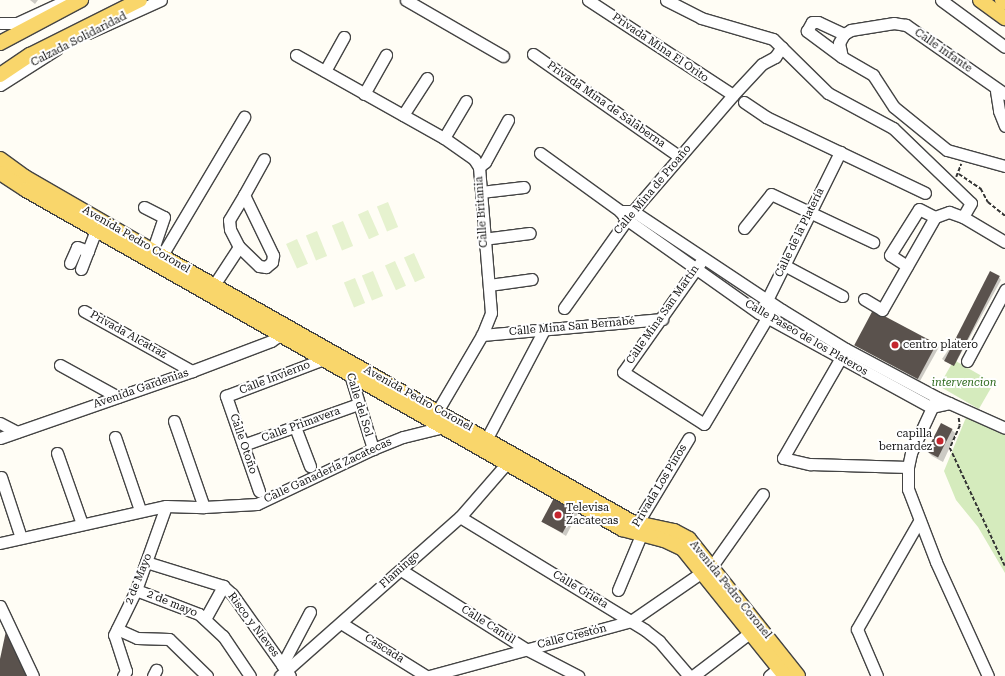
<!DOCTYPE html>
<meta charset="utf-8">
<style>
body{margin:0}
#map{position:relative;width:1005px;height:676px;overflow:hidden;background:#fffdf5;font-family:"Roboto Serif",serif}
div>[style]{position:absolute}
.green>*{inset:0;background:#d5ebbd;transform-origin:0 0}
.pitch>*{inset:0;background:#e6f2cf;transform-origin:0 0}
.shadow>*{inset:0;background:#0003}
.building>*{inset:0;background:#5a524d;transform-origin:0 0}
.path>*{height:1.5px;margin-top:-0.75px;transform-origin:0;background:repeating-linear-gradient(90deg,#333 0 4px,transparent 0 6px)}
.roads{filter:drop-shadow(1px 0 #444) drop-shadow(-1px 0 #444) drop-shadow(0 1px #444) drop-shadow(0 -1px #444)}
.minor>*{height:11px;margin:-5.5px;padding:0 5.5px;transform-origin:5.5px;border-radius:5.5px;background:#fff}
.major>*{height:14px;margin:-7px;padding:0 7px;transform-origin:7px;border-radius:7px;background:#f9d66b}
.dots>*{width:11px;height:11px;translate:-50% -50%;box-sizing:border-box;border:2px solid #fff;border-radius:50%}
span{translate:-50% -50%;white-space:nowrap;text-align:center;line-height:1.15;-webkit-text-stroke:4px #fff;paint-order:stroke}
.street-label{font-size:11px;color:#111}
.poi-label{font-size:11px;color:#111}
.left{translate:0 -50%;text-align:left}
.right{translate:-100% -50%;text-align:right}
.park-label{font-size:11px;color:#2f6b1f;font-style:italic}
</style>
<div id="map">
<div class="green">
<i style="left:954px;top:360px;width:46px;height:30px;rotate:30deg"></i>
<i style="clip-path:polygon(967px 415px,1005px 431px,1005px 573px,978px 527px,956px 500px,944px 471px)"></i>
</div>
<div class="pitch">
<i style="left:388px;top:202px;width:27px;height:12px;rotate:68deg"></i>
<i style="left:368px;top:210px;width:27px;height:11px;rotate:66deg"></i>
<i style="left:343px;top:221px;width:27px;height:12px;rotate:68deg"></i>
<i style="left:317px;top:231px;width:27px;height:12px;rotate:68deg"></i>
<i style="left:297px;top:239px;width:27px;height:12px;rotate:66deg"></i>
<i style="left:414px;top:253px;width:27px;height:11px;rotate:66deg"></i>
<i style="left:395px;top:261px;width:27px;height:11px;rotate:66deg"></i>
<i style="left:373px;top:271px;width:27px;height:12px;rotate:68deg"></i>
<i style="left:355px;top:278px;width:27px;height:12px;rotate:68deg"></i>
</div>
<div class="shadow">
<i style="clip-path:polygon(30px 0,38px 0,35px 4px)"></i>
<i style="clip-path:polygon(999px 277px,1001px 280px,954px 366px,945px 361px,942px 359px)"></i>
<i style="clip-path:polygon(855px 345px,936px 345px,939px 347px,920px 381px)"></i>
<i style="clip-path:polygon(952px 430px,956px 434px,943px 462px,932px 456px,928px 452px)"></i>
<i style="clip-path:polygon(574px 510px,578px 513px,566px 536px,542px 521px)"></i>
</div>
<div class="building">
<i style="left:990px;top:271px;width:11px;height:101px;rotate:27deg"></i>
<i style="left:873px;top:310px;width:72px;height:40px;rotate:28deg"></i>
<i style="left:941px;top:423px;width:13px;height:32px;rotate:27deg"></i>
<i style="left:554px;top:498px;width:24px;height:27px;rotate:28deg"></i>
<i style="clip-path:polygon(6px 631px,28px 676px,0 676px,0 659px)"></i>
</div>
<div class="path">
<i style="left:959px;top:174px;width:27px;rotate:34deg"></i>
<i style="left:981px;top:189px;width:15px;rotate:62deg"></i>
<i style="left:988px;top:202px;width:22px;rotate:39deg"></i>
<i style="left:956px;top:177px;width:14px;rotate:-69deg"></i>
<i style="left:959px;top:418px;width:8px;rotate:83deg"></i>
<i style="left:960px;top:426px;width:24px;rotate:114deg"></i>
<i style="left:950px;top:448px;width:130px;rotate:65deg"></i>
</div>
<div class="roads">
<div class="minor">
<i style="left:406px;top:0;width:112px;rotate:30deg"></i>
<i style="left:588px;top:0;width:173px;rotate:33.2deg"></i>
<i style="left:666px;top:0;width:39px;rotate:27deg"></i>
<i style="left:701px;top:18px;width:75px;rotate:16.3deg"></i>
<i style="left:773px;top:39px;width:77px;rotate:44.5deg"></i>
<i style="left:828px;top:93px;width:74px;rotate:28.3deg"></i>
<i style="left:893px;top:128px;width:108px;rotate:43.9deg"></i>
<i style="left:971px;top:203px;width:16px;rotate:120deg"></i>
<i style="left:963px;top:217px;width:49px;rotate:30.8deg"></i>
<i style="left:941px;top:0;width:79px;rotate:36.3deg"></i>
<i style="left:0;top:23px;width:17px"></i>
<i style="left:17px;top:23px;width:55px;rotate:-24.7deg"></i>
<i style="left:88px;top:33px;width:80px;rotate:-24.3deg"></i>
<i style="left:533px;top:54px;width:179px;rotate:35deg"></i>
<i style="left:296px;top:55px;width:170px;rotate:29.3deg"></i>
<i style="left:444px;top:138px;width:37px;rotate:35deg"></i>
<i style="left:474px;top:159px;width:9px;rotate:58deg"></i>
<i style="left:479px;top:167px;width:146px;rotate:85.3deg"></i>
<i style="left:491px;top:313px;width:24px;rotate:112deg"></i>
<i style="left:482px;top:335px;width:87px;rotate:120.4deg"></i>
<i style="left:842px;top:57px;width:44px;rotate:-143.4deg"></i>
<i style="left:807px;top:31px;width:10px;rotate:-61deg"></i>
<i style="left:812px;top:22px;width:6px"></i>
<i style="left:818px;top:22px;width:29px;rotate:25deg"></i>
<i style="left:325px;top:71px;width:39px;rotate:-61deg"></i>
<i style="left:0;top:85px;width:67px;rotate:-32.3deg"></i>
<i style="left:996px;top:91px;width:20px;rotate:81deg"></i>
<i style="left:999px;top:111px;width:16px;rotate:68deg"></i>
<i style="left:364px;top:94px;width:45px;rotate:-60.6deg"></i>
<i style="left:1005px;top:94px;width:121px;rotate:-145.1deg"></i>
<i style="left:906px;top:25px;width:12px;rotate:-171deg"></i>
<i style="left:894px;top:23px;width:44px;rotate:170.8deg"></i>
<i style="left:851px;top:30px;width:8px;rotate:150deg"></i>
<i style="left:844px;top:34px;width:10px;rotate:119deg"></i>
<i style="left:839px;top:43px;width:14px;rotate:78deg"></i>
<i style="left:842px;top:57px;width:36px;rotate:30deg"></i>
<i style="left:873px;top:75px;width:38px;rotate:57deg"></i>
<i style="left:894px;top:107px;width:68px;rotate:39.1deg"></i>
<i style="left:947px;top:150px;width:60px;rotate:15.4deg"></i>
<i style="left:744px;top:102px;width:27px;rotate:34deg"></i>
<i style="left:766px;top:117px;width:176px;rotate:25.5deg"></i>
<i style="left:403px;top:115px;width:44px;rotate:-57deg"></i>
<i style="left:444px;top:138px;width:43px;rotate:-59.3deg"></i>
<i style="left:540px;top:153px;width:99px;rotate:35.9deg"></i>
<i style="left:620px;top:211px;width:10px;rotate:53deg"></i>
<i style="left:626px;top:219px;width:163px;rotate:35.3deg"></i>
<i style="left:759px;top:313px;width:196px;rotate:28.7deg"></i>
<i style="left:931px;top:407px;width:19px;rotate:-12deg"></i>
<i style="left:479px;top:167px;width:8px;rotate:-40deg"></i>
<i style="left:485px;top:162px;width:48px;rotate:-61.3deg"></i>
<i style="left:481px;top:192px;width:43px;rotate:-6.6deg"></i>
<i style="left:244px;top:195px;width:67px;rotate:64.2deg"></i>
<i style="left:273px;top:255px;width:7px;rotate:98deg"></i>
<i style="left:272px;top:262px;width:8px;rotate:140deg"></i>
<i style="left:266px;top:267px;width:7px;rotate:-172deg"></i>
<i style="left:259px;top:266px;width:28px;rotate:-136deg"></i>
<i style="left:239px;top:247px;width:20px;rotate:-117deg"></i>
<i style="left:230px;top:229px;width:9px;rotate:-96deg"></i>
<i style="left:229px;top:220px;width:29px;rotate:-59deg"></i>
<i style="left:244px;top:195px;width:41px;rotate:-60.9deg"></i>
<i style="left:144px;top:207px;width:22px;rotate:27deg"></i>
<i style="left:164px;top:217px;width:43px;rotate:108.9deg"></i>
<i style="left:620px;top:211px;width:13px"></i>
<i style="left:633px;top:211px;width:179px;rotate:33.6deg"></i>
<i style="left:782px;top:310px;width:75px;rotate:31.4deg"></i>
<i style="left:846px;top:349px;width:104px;rotate:28deg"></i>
<i style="left:938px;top:398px;width:73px;rotate:24.1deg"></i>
<i style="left:744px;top:228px;width:43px;rotate:-51.5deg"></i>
<i style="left:771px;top:194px;width:113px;rotate:25.2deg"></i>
<i style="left:483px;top:239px;width:47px;rotate:-7.3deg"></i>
<i style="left:158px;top:262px;width:169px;rotate:-59.3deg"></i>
<i style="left:70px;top:263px;width:17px;rotate:-66deg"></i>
<i style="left:77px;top:247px;width:12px;rotate:20deg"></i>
<i style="left:700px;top:263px;width:133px;rotate:125.2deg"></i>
<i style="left:623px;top:372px;width:96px;rotate:32.7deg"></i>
<i style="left:704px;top:424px;width:131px;rotate:-59.3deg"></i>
<i style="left:784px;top:265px;width:66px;rotate:28.1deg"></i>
<i style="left:907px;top:266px;width:20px;rotate:-147deg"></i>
<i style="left:890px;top:255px;width:54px;rotate:-57.8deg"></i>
<i style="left:919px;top:209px;width:18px;rotate:27deg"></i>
<i style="left:81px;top:269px;width:42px;rotate:-69deg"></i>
<i style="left:214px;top:285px;width:45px;rotate:-56.7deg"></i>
<i style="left:489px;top:285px;width:43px;rotate:-7.9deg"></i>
<i style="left:864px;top:299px;width:21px;rotate:31deg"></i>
<i style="left:882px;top:310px;width:107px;rotate:-60.3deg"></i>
<i style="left:935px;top:217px;width:15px;rotate:-20deg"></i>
<i style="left:949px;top:212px;width:15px;rotate:20deg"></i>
<i style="left:764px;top:306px;width:172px;rotate:-63.7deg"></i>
<i style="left:564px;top:308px;width:119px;rotate:-54.6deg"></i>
<i style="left:633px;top:211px;width:153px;rotate:-49.2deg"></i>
<i style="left:733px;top:95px;width:42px;rotate:-46.9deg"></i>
<i style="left:762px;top:64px;width:15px;rotate:-28deg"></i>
<i style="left:775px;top:57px;width:12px;rotate:-55deg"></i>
<i style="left:84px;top:311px;width:124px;rotate:29.1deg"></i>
<i style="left:482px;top:335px;width:181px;rotate:-5.1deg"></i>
<i style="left:843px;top:354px;width:120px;rotate:120deg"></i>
<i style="left:783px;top:458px;width:28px;rotate:13deg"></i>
<i style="left:810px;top:464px;width:98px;rotate:1.8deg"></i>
<i style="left:967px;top:361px;width:81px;rotate:-61.8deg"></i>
<i style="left:60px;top:365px;width:66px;rotate:28.9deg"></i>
<i style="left:348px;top:368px;width:85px;rotate:72.8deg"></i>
<i style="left:935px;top:401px;width:57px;rotate:114.8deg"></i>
<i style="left:911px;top:453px;width:14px;rotate:102deg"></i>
<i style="left:908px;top:467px;width:22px;rotate:90deg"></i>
<i style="left:908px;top:489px;width:78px;rotate:69deg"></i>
<i style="left:936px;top:562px;width:125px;rotate:65.5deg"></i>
<i style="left:174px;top:421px;width:91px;rotate:70.8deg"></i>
<i style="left:0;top:423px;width:19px;rotate:28deg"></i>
<i style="left:295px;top:427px;width:42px;rotate:69deg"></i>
<i style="left:115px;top:437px;width:77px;rotate:71.1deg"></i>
<i style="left:0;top:438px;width:203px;rotate:-19.2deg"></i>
<i style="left:192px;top:371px;width:85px;rotate:-20.8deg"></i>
<i style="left:271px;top:341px;width:11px;rotate:-34deg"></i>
<i style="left:487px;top:438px;width:122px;rotate:-62.2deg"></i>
<i style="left:243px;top:445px;width:122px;rotate:-19.6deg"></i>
<i style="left:57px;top:453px;width:75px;rotate:70.6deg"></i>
<i style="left:1px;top:477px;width:64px;rotate:71.8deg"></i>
<i style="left:259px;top:491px;width:101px;rotate:-109.2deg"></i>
<i style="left:226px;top:396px;width:105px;rotate:-20.7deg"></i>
<i style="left:460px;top:517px;width:217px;rotate:31.4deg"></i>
<i style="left:645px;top:630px;width:18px;rotate:38deg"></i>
<i style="left:659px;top:641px;width:46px;rotate:49.4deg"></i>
<i style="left:634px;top:529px;width:106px;rotate:-58.9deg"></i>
<i style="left:0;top:543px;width:170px;rotate:-12.6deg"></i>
<i style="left:166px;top:506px;width:38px;rotate:2deg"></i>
<i style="left:204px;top:507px;width:53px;rotate:-3.2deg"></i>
<i style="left:257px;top:504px;width:128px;rotate:-25.4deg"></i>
<i style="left:373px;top:449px;width:32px;rotate:-22deg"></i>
<i style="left:403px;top:437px;width:41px;rotate:-14deg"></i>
<i style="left:146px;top:562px;width:81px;rotate:17.3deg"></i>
<i style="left:223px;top:586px;width:12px;rotate:42deg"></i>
<i style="left:232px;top:594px;width:100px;rotate:54.7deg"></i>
<i style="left:712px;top:566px;width:88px;rotate:-54.7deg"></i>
<i style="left:401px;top:570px;width:148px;rotate:32.3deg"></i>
<i style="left:526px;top:649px;width:59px;rotate:27.4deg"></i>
<i style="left:136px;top:590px;width:67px;rotate:20.9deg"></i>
<i style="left:199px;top:614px;width:33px;rotate:43deg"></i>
<i style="left:223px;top:636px;width:48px;rotate:56deg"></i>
<i style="left:618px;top:590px;width:60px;rotate:-67.3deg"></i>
<i style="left:0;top:606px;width:77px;rotate:64.8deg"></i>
<i style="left:205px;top:619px;width:38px;rotate:-61deg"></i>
<i style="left:341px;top:623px;width:100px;rotate:31.9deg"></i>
<i style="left:117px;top:629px;width:22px;rotate:24deg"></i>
<i style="left:137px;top:638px;width:32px;rotate:2deg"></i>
<i style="left:169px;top:639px;width:53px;rotate:44.2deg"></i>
<i style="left:282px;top:665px;width:60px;rotate:-62.2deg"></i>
<i style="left:123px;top:676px;width:6px;rotate:-59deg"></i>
<i style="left:126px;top:671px;width:38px;rotate:-108deg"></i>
<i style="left:114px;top:635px;width:50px;rotate:-63.9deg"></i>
<i style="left:136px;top:590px;width:89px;rotate:-70.3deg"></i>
<i style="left:153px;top:676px;width:7px;rotate:-63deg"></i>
<i style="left:280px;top:676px;width:240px;rotate:-41.5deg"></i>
<i style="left:460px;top:517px;width:72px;rotate:-49deg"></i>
<i style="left:429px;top:676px;width:209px;rotate:-15.2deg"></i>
<i style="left:631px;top:621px;width:86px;rotate:-34.6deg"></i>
<i style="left:693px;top:676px;width:79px;rotate:-37.3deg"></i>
<i style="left:769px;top:676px;width:13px;rotate:-39deg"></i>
<i style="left:877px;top:676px;width:51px;rotate:-113.1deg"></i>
<i style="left:857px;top:629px;width:125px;rotate:-60.1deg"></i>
</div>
<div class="major">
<i style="left:980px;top:0;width:31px;rotate:36deg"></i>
<i style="left:1002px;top:0;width:4px;rotate:34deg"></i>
<i style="left:0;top:43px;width:92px;rotate:-28deg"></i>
<i style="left:0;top:75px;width:36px;rotate:-34deg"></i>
<i style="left:30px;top:55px;width:123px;rotate:-26.6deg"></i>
<i style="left:0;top:159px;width:31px;rotate:36deg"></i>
<i style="left:25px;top:177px;width:148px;rotate:30deg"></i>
<i style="left:153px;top:251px;width:550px;rotate:29.5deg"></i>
<i style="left:632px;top:522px;width:43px;rotate:12.1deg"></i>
<i style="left:674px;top:531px;width:17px;rotate:28deg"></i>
<i style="left:689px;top:539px;width:175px;rotate:51.5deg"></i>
<i style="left:0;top:173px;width:31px;rotate:33deg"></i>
<i style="left:26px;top:190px;width:686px;rotate:29.63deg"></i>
<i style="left:622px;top:529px;width:43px;rotate:14.7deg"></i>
<i style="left:664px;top:540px;width:21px;rotate:25deg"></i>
<i style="left:683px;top:549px;width:163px;rotate:51.2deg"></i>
</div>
</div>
<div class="dots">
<i style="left:895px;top:345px;background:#c4262e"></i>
<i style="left:940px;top:441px;background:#c4262e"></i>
<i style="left:558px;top:515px;background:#c4262e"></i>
</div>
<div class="street-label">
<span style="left:79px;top:40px;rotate:-27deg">Calzada Solidaridad</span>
<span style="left:660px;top:48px;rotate:34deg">Privada Mina El Orito</span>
<span style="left:943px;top:51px;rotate:35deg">Calle infante</span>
<span style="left:606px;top:105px;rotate:35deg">Privada Mina de Salaberna</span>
<span style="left:653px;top:190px;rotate:-50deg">Calle Mina de Proaño</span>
<span style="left:482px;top:212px;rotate:-94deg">Calle Britania</span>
<span style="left:800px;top:233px;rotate:-64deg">Calle de la Platería</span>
<span style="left:136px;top:240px;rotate:30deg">Avenida Pedro Coronel</span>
<span style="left:663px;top:315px;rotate:-55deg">Calle Mina San Martín</span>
<span style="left:572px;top:327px;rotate:-5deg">Calle Mina San Bernabé</span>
<span style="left:128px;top:335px;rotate:29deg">Privada Alcatraz</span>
<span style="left:806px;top:338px;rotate:30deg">Calle Paseo de los Plateros</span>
<span style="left:275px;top:378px;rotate:-21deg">Calle Invierno</span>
<span style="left:141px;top:389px;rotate:-19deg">Avenida Gardenias</span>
<span style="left:418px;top:399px;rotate:29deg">Avenida Pedro Coronel</span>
<span style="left:359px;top:405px;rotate:73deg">Calle del Sol</span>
<span style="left:301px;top:425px;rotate:-20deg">Calle Primavera</span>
<span style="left:243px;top:444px;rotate:71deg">Calle Otoño</span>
<span style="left:328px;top:471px;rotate:-25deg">Calle Ganadería Zacatecas</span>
<span style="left:660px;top:486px;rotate:-59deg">Privada Los Pinos</span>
<span style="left:400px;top:570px;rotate:-42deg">Flamingo</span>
<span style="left:139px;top:579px;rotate:-68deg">2 de Mayo</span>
<span style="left:580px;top:590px;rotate:31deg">Calle Grieta</span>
<span style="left:730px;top:590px;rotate:51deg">Avenida Pedro Coronel</span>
<span style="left:172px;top:604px;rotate:22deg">2 de mayo</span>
<span style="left:253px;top:625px;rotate:53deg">Risco y Nieves</span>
<span style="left:488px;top:625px;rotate:32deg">Calle Cantil</span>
<span style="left:572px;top:637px;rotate:-14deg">Calle Crestón</span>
<span style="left:384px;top:649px;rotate:32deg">Cascada</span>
</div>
<div class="poi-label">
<span class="left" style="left:903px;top:345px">centro platero</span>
<span class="right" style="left:932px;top:441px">capilla<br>bernardez</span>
<span class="left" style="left:566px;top:515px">Televisa<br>Zacatecas</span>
</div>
<div class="park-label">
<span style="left:964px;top:383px">intervencion</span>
</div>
</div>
